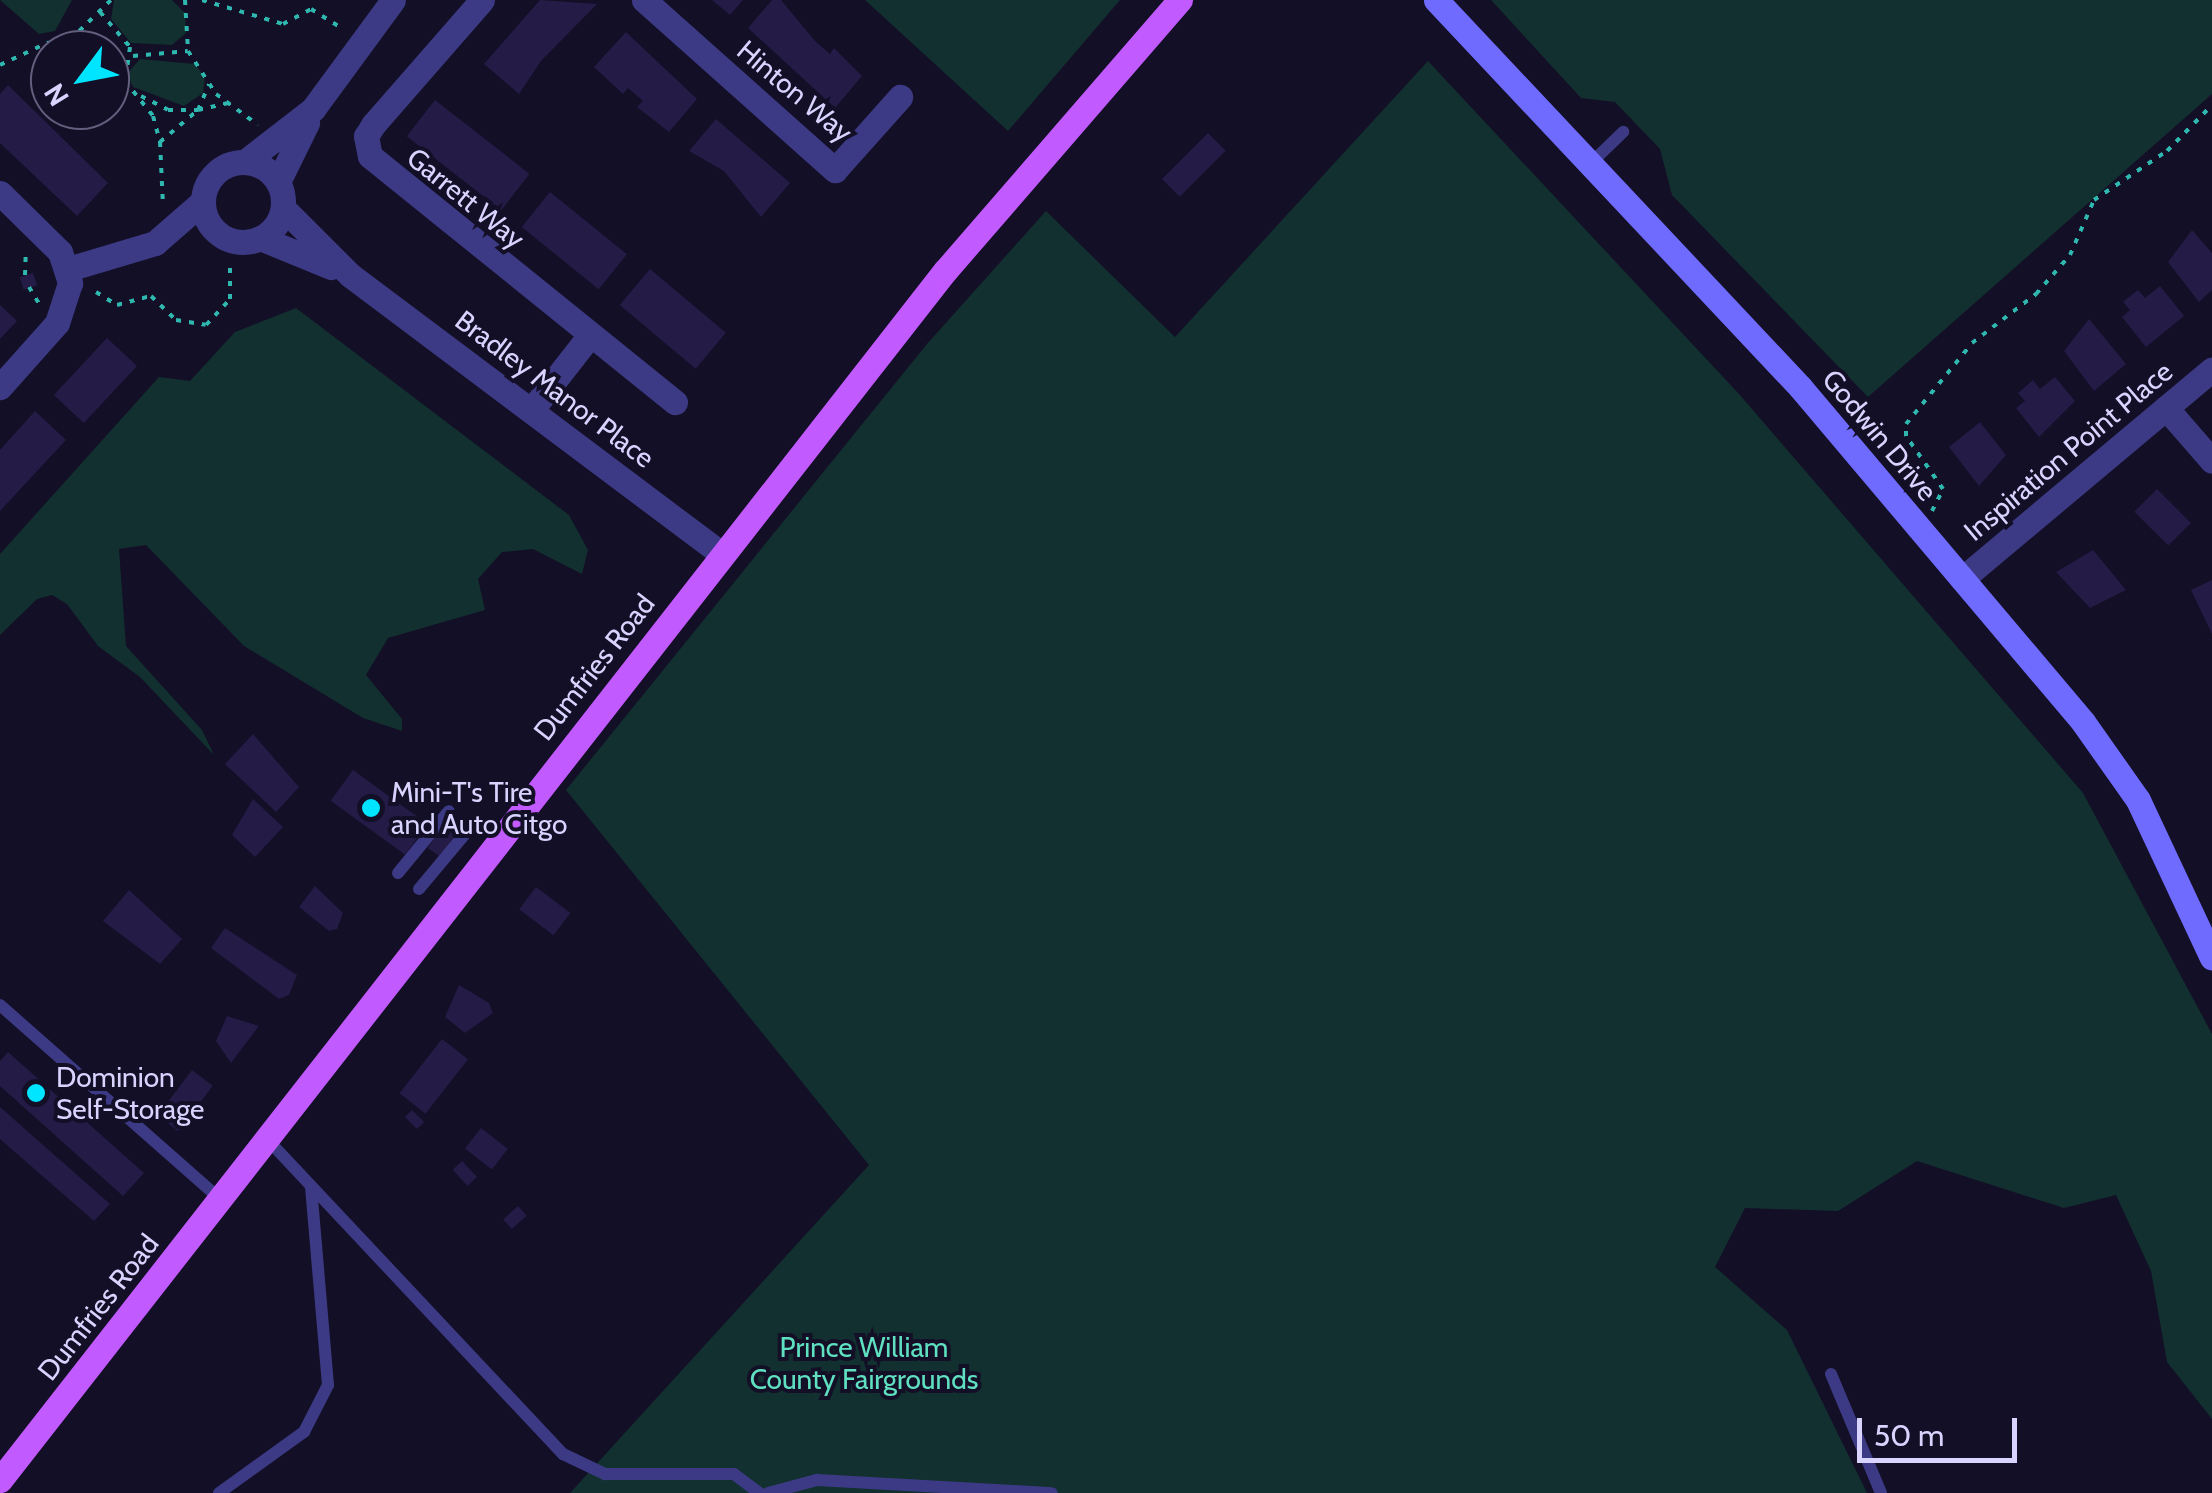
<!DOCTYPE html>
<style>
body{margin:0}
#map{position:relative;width:2212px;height:1493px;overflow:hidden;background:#130f26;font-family:Cabin,sans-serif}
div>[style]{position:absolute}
.green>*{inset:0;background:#12302f}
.building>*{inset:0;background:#241b47;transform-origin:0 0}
.path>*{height:4px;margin-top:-2px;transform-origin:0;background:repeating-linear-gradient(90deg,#2fb8b0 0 5px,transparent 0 13px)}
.lane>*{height:12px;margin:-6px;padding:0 6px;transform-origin:6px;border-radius:6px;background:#3d3a85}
.street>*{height:25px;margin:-12.5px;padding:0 12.5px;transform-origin:12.5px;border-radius:12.5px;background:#3d3a85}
.street>.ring{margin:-12.5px;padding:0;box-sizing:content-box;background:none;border:25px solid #3d3a85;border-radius:50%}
.secondary>*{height:25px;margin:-12.5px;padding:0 12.5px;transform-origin:12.5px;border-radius:12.5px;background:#6f6bff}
.primary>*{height:25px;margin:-12.5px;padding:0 12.5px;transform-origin:12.5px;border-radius:12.5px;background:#c25bff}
.dots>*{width:28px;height:28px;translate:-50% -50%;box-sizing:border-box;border:5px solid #130f26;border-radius:50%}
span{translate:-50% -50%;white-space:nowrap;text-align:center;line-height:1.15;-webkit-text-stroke:8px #130f26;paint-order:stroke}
.street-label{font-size:28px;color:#d9d4ff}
.poi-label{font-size:28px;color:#d9d4ff}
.left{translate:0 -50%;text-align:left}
.park-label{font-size:28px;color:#5fe0c0}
.north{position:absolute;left:30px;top:30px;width:100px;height:100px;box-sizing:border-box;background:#130f26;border:2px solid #625e7d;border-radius:50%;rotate:238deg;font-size:28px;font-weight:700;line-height:40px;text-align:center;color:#d9d4ff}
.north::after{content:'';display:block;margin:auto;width:35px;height:45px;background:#00e5ff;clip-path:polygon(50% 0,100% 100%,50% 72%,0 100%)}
.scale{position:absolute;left:1857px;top:1418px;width:160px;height:45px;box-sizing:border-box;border:5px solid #d9d4ff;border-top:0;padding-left:12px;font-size:30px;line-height:35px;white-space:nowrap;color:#d9d4ff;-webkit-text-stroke:8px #130f26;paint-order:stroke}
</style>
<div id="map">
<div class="green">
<i style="clip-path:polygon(0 0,72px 0,55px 31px,39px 34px)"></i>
<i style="clip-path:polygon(114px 0,172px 0,185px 13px,186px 33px,172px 45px,131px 43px,111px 19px)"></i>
<i style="clip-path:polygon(865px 0,1120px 0,1008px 131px)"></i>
<i style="clip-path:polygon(1491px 0,2212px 0,2212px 94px,1868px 397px,1672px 195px,1660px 149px,1615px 102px,1581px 98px)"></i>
<i style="clip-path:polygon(140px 59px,195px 64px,205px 77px,203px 93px,184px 106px,133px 87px,127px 74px)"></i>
<i style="clip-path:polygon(1428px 61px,1739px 394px,2083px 793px,2212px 1034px,2212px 1419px,2167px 1362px,2151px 1271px,2116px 1195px,2064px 1208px,1917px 1161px,1838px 1211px,1745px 1208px,1715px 1267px,1787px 1330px,1867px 1493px,570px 1493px,869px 1165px,566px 790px,927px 344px,1046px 211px,1175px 337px)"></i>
<i style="clip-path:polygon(296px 308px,569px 515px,588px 550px,582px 574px,533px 549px,502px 552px,478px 579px,485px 610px,388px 638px,366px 675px,402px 719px,402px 731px,363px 718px,244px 646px,146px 545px,119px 549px,126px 646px,202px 730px,214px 755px,140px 677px,98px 646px,67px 604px,52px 595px,37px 599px,0 635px,0 554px,159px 377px,190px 381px,235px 332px)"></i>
</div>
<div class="building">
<i style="clip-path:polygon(540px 0,597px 4px,541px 61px,519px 94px,484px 64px)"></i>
<i style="clip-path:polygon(712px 0,743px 0,730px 15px)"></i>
<i style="clip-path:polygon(772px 0,781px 0,815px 41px,830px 54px,834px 48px,862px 76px,835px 108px,748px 28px)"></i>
<i style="clip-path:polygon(626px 32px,697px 99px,669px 132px,637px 107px,643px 101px,628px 88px,623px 94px,594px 67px)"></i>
<i style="clip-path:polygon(8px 85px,108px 183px,77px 216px,0 143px,0 94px)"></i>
<i style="left:435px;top:100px;width:120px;height:46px;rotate:38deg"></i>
<i style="clip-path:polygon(716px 119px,790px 183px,761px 217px,724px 171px,689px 151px)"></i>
<i style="left:1208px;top:133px;width:25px;height:65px;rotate:45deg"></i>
<i style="left:550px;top:192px;width:99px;height:45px;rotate:39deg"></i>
<i style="clip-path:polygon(2192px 230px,2212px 253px,2212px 290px,2199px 302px,2168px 262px)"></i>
<i style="left:650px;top:269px;width:99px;height:47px;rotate:40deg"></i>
<i style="left:33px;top:273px;width:13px;height:14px;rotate:72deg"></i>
<i style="clip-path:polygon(2160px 286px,2184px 316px,2146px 347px,2122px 317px,2130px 310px,2123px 302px,2138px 290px,2145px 298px)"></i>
<i style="clip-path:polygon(0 305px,17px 321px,0 339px)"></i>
<i style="clip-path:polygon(2089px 319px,2126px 364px,2094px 391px,2064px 351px)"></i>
<i style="left:107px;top:338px;width:41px;height:78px;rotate:43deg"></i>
<i style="clip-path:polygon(2055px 377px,2075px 401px,2039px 437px,2016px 408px,2025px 401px,2018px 393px,2033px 380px,2040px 389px)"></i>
<i style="clip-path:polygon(35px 411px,66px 440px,0 511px,0 450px)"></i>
<i style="clip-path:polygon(1980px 422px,2006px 455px,1979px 486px,1949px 447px)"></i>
<i style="left:2157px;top:489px;width:48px;height:32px;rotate:45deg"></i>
<i style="clip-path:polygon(2093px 550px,2126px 590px,2090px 608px,2056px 572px)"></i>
<i style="clip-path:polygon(2212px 580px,2212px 634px,2191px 590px)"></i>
<i style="clip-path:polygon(253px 734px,299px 787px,276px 812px,225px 764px)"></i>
<i style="left:353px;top:770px;width:92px;height:38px;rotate:36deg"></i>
<i style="clip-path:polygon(253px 799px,283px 827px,255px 857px,232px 835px)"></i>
<i style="left:444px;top:825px;width:19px;height:28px;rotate:36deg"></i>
<i style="clip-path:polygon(315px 886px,343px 913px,337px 929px,329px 931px,299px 907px)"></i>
<i style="left:536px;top:887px;width:43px;height:28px;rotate:37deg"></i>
<i style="clip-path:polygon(129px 890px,182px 939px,160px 964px,103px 921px)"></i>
<i style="clip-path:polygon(225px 928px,297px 975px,289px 995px,279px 999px,211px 948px)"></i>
<i style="clip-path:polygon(459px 985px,489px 1003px,493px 1013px,465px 1033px,445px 1017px)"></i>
<i style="clip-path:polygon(227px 1016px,259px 1026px,231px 1063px,216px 1041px)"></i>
<i style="left:442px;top:1039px;width:33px;height:69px;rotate:38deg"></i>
<i style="clip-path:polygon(8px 1052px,144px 1173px,123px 1196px,0 1086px,0 1061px)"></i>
<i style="left:192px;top:1070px;width:26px;height:57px;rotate:37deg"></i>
<i style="clip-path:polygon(0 1107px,110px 1204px,94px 1221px,0 1139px)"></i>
<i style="left:412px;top:1110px;width:17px;height:10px;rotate:45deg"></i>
<i style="left:481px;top:1128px;width:34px;height:26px;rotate:38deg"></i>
<i style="left:462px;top:1161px;width:22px;height:13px;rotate:47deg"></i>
<i style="left:518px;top:1206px;width:13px;height:20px;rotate:48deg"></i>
</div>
<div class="path">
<i style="left:185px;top:0;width:51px;rotate:86.6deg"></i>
<i style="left:188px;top:51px;width:51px;rotate:56.9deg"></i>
<i style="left:216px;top:94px;width:52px;rotate:36.4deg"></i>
<i style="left:202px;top:0;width:84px;rotate:16.5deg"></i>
<i style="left:283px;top:24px;width:32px;rotate:-28deg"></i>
<i style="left:311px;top:9px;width:34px;rotate:32deg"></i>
<i style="left:100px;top:12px;width:46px;rotate:49.4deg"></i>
<i style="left:130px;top:47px;width:34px;rotate:98deg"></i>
<i style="left:125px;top:81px;width:45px;rotate:51.3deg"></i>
<i style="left:153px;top:116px;width:27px;rotate:75deg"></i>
<i style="left:160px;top:142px;width:50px;rotate:-40.1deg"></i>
<i style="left:198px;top:110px;width:31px;rotate:-13deg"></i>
<i style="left:74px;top:37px;width:16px;rotate:45deg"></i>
<i style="left:133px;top:56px;width:55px;rotate:-5.2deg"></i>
<i style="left:0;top:65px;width:52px;rotate:-25.1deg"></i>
<i style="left:47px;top:43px;width:23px;rotate:-7deg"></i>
<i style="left:70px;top:40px;width:57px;rotate:-44.3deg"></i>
<i style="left:110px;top:72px;width:15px;rotate:23deg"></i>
<i style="left:141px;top:96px;width:30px;rotate:27deg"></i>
<i style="left:168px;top:110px;width:30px"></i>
<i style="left:198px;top:110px;width:28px;rotate:-67deg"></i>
<i style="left:160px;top:142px;width:64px;rotate:87.3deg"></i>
<i style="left:25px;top:275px;width:23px;rotate:-88deg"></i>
<i style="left:29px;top:287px;width:21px;rotate:59deg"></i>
<i style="left:96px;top:292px;width:25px;rotate:32deg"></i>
<i style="left:117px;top:305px;width:35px;rotate:-15deg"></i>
<i style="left:151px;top:296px;width:35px;rotate:44deg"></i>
<i style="left:176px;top:320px;width:30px;rotate:9deg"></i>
<i style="left:206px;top:325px;width:35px;rotate:-47deg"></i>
<i style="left:230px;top:299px;width:39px;rotate:-90deg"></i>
<i style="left:1932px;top:511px;width:25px;rotate:-63deg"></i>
<i style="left:1943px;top:489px;width:65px;rotate:-124.9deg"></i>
<i style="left:1906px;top:436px;width:12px;rotate:-90deg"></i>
<i style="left:1906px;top:424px;width:104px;rotate:-50.8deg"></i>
<i style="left:1972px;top:343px;width:81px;rotate:-37.4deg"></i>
<i style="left:2036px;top:294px;width:52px;rotate:-48.9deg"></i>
<i style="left:2070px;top:255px;width:60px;rotate:-66.4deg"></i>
<i style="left:2094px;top:200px;width:88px;rotate:-33.9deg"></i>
<i style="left:2167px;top:151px;width:64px;rotate:-45.6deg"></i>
</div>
<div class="lane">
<i style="left:1591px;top:163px;width:45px;rotate:-44.1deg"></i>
<i style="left:398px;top:873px;width:80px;rotate:-50.6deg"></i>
<i style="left:419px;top:889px;width:80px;rotate:-50.1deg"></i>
<i style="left:0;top:1005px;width:293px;rotate:41.4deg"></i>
<i style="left:268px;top:1140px;width:431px;rotate:46.8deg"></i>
<i style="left:563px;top:1454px;width:47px;rotate:25.5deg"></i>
<i style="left:605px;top:1474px;width:129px"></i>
<i style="left:734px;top:1474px;width:31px;rotate:37deg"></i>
<i style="left:1831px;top:1374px;width:129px;rotate:67.2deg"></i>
<i style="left:219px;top:1493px;width:105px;rotate:-35.7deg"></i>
<i style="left:304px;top:1432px;width:53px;rotate:-62.9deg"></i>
<i style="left:328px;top:1385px;width:200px;rotate:-94.9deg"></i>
<i style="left:768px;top:1493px;width:51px;rotate:-14.9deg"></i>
<i style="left:817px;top:1480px;width:235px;rotate:3.2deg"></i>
</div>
<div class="street">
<i style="left:482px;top:0;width:166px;rotate:131.1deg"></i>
<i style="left:373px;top:125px;width:13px;rotate:122deg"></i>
<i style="left:366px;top:136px;width:20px;rotate:79deg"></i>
<i style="left:370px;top:156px;width:392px;rotate:38.9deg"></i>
<i style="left:644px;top:0;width:256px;rotate:41.7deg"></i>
<i style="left:835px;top:170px;width:98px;rotate:-48.3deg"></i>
<i style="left:246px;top:161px;width:85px;rotate:-37.8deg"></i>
<i style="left:313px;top:109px;width:135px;rotate:-53.7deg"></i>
<i class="ring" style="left:203px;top:162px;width:55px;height:55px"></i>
<i style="left:278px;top:182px;width:66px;rotate:-63.8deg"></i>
<i style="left:0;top:193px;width:84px;rotate:44.5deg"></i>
<i style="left:60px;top:252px;width:33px;rotate:72deg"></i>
<i style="left:70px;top:283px;width:42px;rotate:108deg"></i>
<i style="left:57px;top:323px;width:86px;rotate:131.7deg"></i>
<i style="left:283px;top:208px;width:95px;rotate:45deg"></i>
<i style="left:350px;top:275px;width:464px;rotate:36.9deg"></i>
<i style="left:260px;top:238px;width:77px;rotate:22.2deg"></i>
<i style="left:68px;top:269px;width:91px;rotate:-16.6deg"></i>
<i style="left:155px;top:243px;width:62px;rotate:-41.1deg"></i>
<i style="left:533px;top:408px;width:93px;rotate:-52deg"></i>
<i style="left:2166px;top:408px;width:70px;rotate:49deg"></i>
<i style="left:1962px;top:579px;width:326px;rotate:-40deg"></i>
</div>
<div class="secondary">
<i style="left:1436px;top:0;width:531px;rotate:46.75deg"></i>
<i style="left:1800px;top:387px;width:439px;rotate:49.8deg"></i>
<i style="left:2083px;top:722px;width:95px;rotate:54.8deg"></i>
<i style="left:2138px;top:800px;width:174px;rotate:64.9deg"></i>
</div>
<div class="primary">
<i style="left:0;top:1480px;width:1535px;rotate:-51.99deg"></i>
<i style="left:945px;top:271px;width:359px;rotate:-49.1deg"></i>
</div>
<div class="dots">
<i style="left:371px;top:808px;background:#00e5ff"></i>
<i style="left:36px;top:1093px;background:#00e5ff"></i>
</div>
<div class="street-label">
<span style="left:795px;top:91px;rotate:40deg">Hinton Way</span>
<span style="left:466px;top:198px;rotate:39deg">Garrett Way</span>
<span style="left:555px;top:389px;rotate:37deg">Bradley Manor Place</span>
<span style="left:1880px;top:435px;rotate:50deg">Godwin Drive</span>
<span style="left:2068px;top:451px;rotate:-40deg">Inspiration Point Place</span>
<span style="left:594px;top:667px;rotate:-52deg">Dumfries Road</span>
<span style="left:98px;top:1307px;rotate:-52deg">Dumfries Road</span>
</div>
<div class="poi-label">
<span class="left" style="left:391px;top:808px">Mini-T's Tire<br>and Auto Citgo</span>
<span class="left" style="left:56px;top:1093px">Dominion<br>Self-Storage</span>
</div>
<div class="park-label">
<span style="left:864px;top:1363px">Prince William<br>County Fairgrounds</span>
</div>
<div class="north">N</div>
<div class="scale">50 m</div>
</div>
